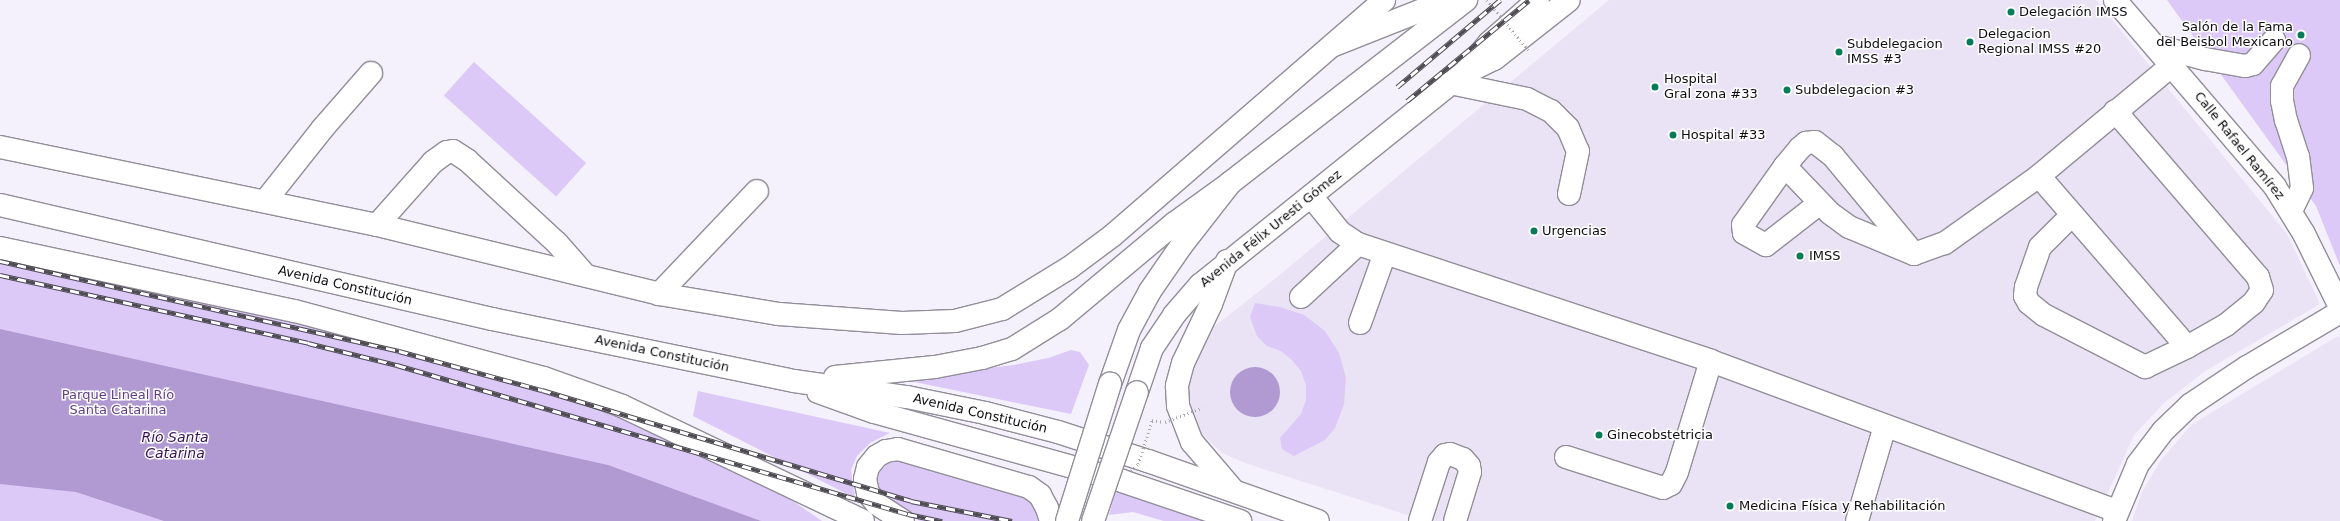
<!DOCTYPE html>
<meta charset="utf-8">
<style>
body{margin:0}
#map{position:relative;width:2340px;height:521px;overflow:hidden;background:#f4f0fc;font-family:"DejaVu Sans",sans-serif}
div>[style]{position:absolute}
.built>*{inset:0;background:#eae2f5}
.green>*{inset:0;background:#dcc9f7;transform-origin:0 0}
.water>*{inset:0;background:#b199d1}
.round{border-radius:50%}
.path>*{height:2.5px;margin-top:-1.25px;transform-origin:0;background:repeating-linear-gradient(90deg,#aba7b1 0 1px,transparent 0 4px)}
.roads{filter:drop-shadow(1px 0 #928e99) drop-shadow(-1px 0 #928e99) drop-shadow(0 1px #928e99) drop-shadow(0 -1px #928e99)}
.minor>*{height:22px;margin:-11px;padding:0 11px;transform-origin:11px;border-radius:11px;background:#fff}
.major>*{height:22px;margin:-11px;padding:0 11px;transform-origin:11px;border-radius:11px;background:#fff}
.highway>*{height:22px;margin:-11px;padding:0 11px;transform-origin:11px;border-radius:11px;background:#fff}
.rail>*{height:4.5px;margin-top:-2.25px;transform-origin:0;background:repeating-linear-gradient(90deg,#fff 0 9px,#4e4b52 0 18px);box-sizing:border-box;border-block:1px solid #4e4b52}
.path-bridge>*{height:2.5px;margin-top:-1.25px;transform-origin:0;background:repeating-linear-gradient(90deg,#aba7b1 0 1px,transparent 0 4px)}
.bridges{filter:drop-shadow(1px 0 #928e99) drop-shadow(-1px 0 #928e99) drop-shadow(0 1px #928e99) drop-shadow(0 -1px #928e99)}
.major-bridge>*{height:22px;margin:-11px;padding:0 11px;transform-origin:11px;border-radius:11px;background:#fff}
.dots>*{width:11px;height:11px;translate:-50% -50%;box-sizing:border-box;border:2px solid #fff;border-radius:50%}
span{translate:-50% -50%;white-space:nowrap;text-align:center;line-height:1.15;-webkit-text-stroke:3px #fff;paint-order:stroke}
.poi-label{font-size:13px;color:#0e0c10}
.left{translate:0 -50%;text-align:left}
.right{translate:-100% -50%;text-align:right}
.street-label{font-size:13px;color:#0e0c10}
.park-label{font-size:13px;color:#603f84}
.water-label{font-size:14px;color:#361356;font-style:italic}
</style>
<div id="map">
<div class="built">
<i style="clip-path:polygon(1609px 0,2096px 0,2287px 234px,2320px 304px,2205px 371px,2164px 403px,2134px 435px,2095px 521px,1426px 521px,1245px 463px,1222px 453px,1202px 434px,1189px 409px,1186px 382px,1206px 333px,1276px 278px)"></i>
<i style="clip-path:polygon(2338px 336px,2340px 338px,2340px 521px,2132px 521px,2142px 492px,2161px 460px,2191px 425px)"></i>
</div>
<div class="green">
<i style="clip-path:polygon(2167px 0,2340px 0,2340px 266px,2316px 206px)"></i>
<i style="left:474px;top:62px;width:151px;height:45px;rotate:42deg"></i>
<i style="clip-path:polygon(0 262px,234px 308px,370px 341px,544px 389px,624px 415px,745px 468px,822px 521px,0 521px)"></i>
<i style="clip-path:polygon(1255px 303px,1280px 307px,1304px 315px,1325px 331px,1339px 353px,1346px 378px,1344px 404px,1335px 428px,1325px 440px,1294px 456px,1282px 449px,1280px 438px,1301px 414px,1306px 400px,1306px 385px,1301px 371px,1292px 360px,1281px 351px,1267px 346px,1257px 336px,1250px 317px)"></i>
<i style="clip-path:polygon(1071px 350px,1080px 352px,1089px 365px,1071px 414px,900px 379px,1014px 365px,1048px 358px)"></i>
<i style="clip-path:polygon(698px 391px,890px 433px,870px 443px,857px 456px,851px 470px,855px 498px,693px 416px)"></i>
<i style="clip-path:polygon(900px 460px,1032px 499px,1041px 521px,920px 521px,893px 507px,881px 496px,877px 483px,879px 473px,887px 464px)"></i>
<i style="clip-path:polygon(1117px 486px,1210px 521px,1164px 521px,1133px 512px,1109px 515px)"></i>
</div>
<div class="water">
<i style="clip-path:polygon(0 329px,608px 465px,761px 521px,164px 521px,76px 492px,0 484px)"></i>
<i class="round" style="left:1230px;top:367px;width:50px;height:50px"></i>
</div>
<div class="path">
<i style="left:1152px;top:420px;width:11px;rotate:10deg"></i>
</div>
<div class="roads">
<div class="minor">
<i style="left:2115px;top:0;width:246px;rotate:49.4deg"></i>
<i style="left:2275px;top:187px;width:55px;rotate:58.3deg"></i>
<i style="left:2304px;top:234px;width:81px;rotate:63.7deg"></i>
<i style="left:2156px;top:46px;width:51px;rotate:14.9deg"></i>
<i style="left:2205px;top:59px;width:41px;rotate:9.9deg"></i>
<i style="left:2245px;top:66px;width:8px;rotate:-14deg"></i>
<i style="left:2253px;top:64px;width:32px;rotate:-49deg"></i>
<i style="left:1450px;top:83px;width:79px;rotate:11.7deg"></i>
<i style="left:1527px;top:99px;width:27px;rotate:27deg"></i>
<i style="left:1551px;top:111px;width:24px;rotate:45deg"></i>
<i style="left:1568px;top:128px;width:25px;rotate:67deg"></i>
<i style="left:1578px;top:151px;width:44px;rotate:101.8deg"></i>
<i style="left:1815px;top:142px;width:23px;rotate:38deg"></i>
<i style="left:1833px;top:156px;width:127px;rotate:50.4deg"></i>
<i style="left:1914px;top:254px;width:70px;rotate:-157.4deg"></i>
<i style="left:1849px;top:227px;width:24px;rotate:-144deg"></i>
<i style="left:1830px;top:213px;width:65px;rotate:-133.8deg"></i>
<i style="left:1785px;top:166px;width:23px;rotate:-50deg"></i>
<i style="left:1800px;top:148px;width:8px;rotate:-40deg"></i>
<i style="left:1806px;top:143px;width:9px;rotate:-6deg"></i>
<i style="left:0;top:147px;width:385px;rotate:11.7deg"></i>
<i style="left:377px;top:225px;width:290px;rotate:13.7deg"></i>
<i style="left:659px;top:294px;width:122px;rotate:9.5deg"></i>
<i style="left:779px;top:314px;width:123px;rotate:4.2deg"></i>
<i style="left:902px;top:323px;width:53px;rotate:-2.2deg"></i>
<i style="left:955px;top:321px;width:49px;rotate:-14.3deg"></i>
<i style="left:1002px;top:309px;width:79px;rotate:-31.5deg"></i>
<i style="left:1069px;top:268px;width:54px;rotate:-36.7deg"></i>
<i style="left:1112px;top:236px;width:360px;rotate:-40.9deg"></i>
<i style="left:1785px;top:166px;width:72px;rotate:125.4deg"></i>
<i style="left:1743px;top:225px;width:8px;rotate:83deg"></i>
<i style="left:1744px;top:233px;width:25px;rotate:29deg"></i>
<i style="left:1766px;top:245px;width:68px;rotate:-37.9deg"></i>
<i style="left:2039px;top:176px;width:226px;rotate:49.1deg"></i>
<i style="left:1311px;top:196px;width:46px;rotate:51.1deg"></i>
<i style="left:1340px;top:232px;width:22px;rotate:34deg"></i>
<i style="left:266px;top:200px;width:92px;rotate:-51.6deg"></i>
<i style="left:323px;top:128px;width:73px;rotate:-48.9deg"></i>
<i style="left:2291px;top:211px;width:25px;rotate:-64deg"></i>
<i style="left:2302px;top:188px;width:31px;rotate:-97deg"></i>
<i style="left:2298px;top:157px;width:38px;rotate:-108deg"></i>
<i style="left:2286px;top:121px;width:20px;rotate:-101deg"></i>
<i style="left:2282px;top:101px;width:15px;rotate:-90deg"></i>
<i style="left:2282px;top:86px;width:35px;rotate:-61deg"></i>
<i style="left:2072px;top:215px;width:45px;rotate:135deg"></i>
<i style="left:2040px;top:247px;width:42px;rotate:109.3deg"></i>
<i style="left:2026px;top:287px;width:9px;rotate:96deg"></i>
<i style="left:2025px;top:296px;width:8px;rotate:60deg"></i>
<i style="left:2029px;top:303px;width:19px;rotate:39deg"></i>
<i style="left:2044px;top:315px;width:114px;rotate:27.2deg"></i>
<i style="left:2145px;top:367px;width:47px;rotate:-25.5deg"></i>
<i style="left:2187px;top:347px;width:45px;rotate:-29.4deg"></i>
<i style="left:2226px;top:325px;width:36px;rotate:-39deg"></i>
<i style="left:2254px;top:302px;width:14px;rotate:-56deg"></i>
<i style="left:2262px;top:290px;width:14px;rotate:-107deg"></i>
<i style="left:2258px;top:277px;width:219px;rotate:-130.7deg"></i>
<i style="left:377px;top:225px;width:84px;rotate:-48.4deg"></i>
<i style="left:433px;top:162px;width:17px;rotate:-36deg"></i>
<i style="left:447px;top:152px;width:6px;rotate:-9deg"></i>
<i style="left:453px;top:151px;width:17px;rotate:33deg"></i>
<i style="left:467px;top:160px;width:122px;rotate:42.7deg"></i>
<i style="left:557px;top:243px;width:43px;rotate:48.8deg"></i>
<i style="left:1914px;top:254px;width:33px;rotate:-20deg"></i>
<i style="left:1945px;top:243px;width:115px;rotate:-35.5deg"></i>
<i style="left:2039px;top:176px;width:173px;rotate:-39.8deg"></i>
<i style="left:659px;top:294px;width:142px;rotate:-46.4deg"></i>
<i style="left:1301px;top:297px;width:78px;rotate:-42.9deg"></i>
<i style="left:1358px;top:244px;width:372px;rotate:18.3deg"></i>
<i style="left:1711px;top:361px;width:433px;rotate:20.3deg"></i>
<i style="left:1360px;top:323px;width:74px;rotate:-70.3deg"></i>
<i style="left:1566px;top:457px;width:102px;rotate:17.7deg"></i>
<i style="left:1663px;top:488px;width:9px;rotate:-27deg"></i>
<i style="left:1671px;top:484px;width:13px;rotate:-63deg"></i>
<i style="left:1677px;top:472px;width:116px;rotate:-73deg"></i>
<i style="left:1420px;top:521px;width:62px;rotate:-72.1deg"></i>
<i style="left:1439px;top:462px;width:9px;rotate:-49deg"></i>
<i style="left:1445px;top:455px;width:5px;rotate:-11deg"></i>
<i style="left:1450px;top:454px;width:14px;rotate:21deg"></i>
<i style="left:1463px;top:459px;width:9px;rotate:49deg"></i>
<i style="left:1469px;top:466px;width:6px;rotate:81deg"></i>
<i style="left:1470px;top:472px;width:51px;rotate:107deg"></i>
<i style="left:1857px;top:521px;width:99px;rotate:-73.6deg"></i>
<i style="left:2114px;top:521px;width:62px;rotate:-67.2deg"></i>
<i style="left:2138px;top:464px;width:41px;rotate:-52.9deg"></i>
<i style="left:2163px;top:431px;width:37px;rotate:-44deg"></i>
<i style="left:2190px;top:405px;width:69px;rotate:-33.7deg"></i>
<i style="left:2247px;top:367px;width:108px;rotate:-30.6deg"></i>
</div>
<div class="major">
<i style="left:1334px;top:45px;width:114px;rotate:-21.6deg"></i>
<i style="left:1471px;top:70px;width:25px;rotate:-26deg"></i>
<i style="left:1494px;top:59px;width:95px;rotate:-38.2deg"></i>
<i style="left:1110px;top:384px;width:57px;rotate:-70.6deg"></i>
<i style="left:1129px;top:330px;width:44px;rotate:-61.7deg"></i>
<i style="left:1150px;top:291px;width:55px;rotate:-55.4deg"></i>
<i style="left:1181px;top:246px;width:80px;rotate:-52.1deg"></i>
<i style="left:1230px;top:183px;width:299px;rotate:-37.8deg"></i>
<i style="left:1137px;top:392px;width:46px;rotate:-71.2deg"></i>
<i style="left:1152px;top:348px;width:40px;rotate:-56deg"></i>
<i style="left:1174px;top:315px;width:40px;rotate:-49deg"></i>
<i style="left:1200px;top:285px;width:339px;rotate:-38.8deg"></i>
<i style="left:1464px;top:73px;width:39px;rotate:-50deg"></i>
<i style="left:1489px;top:43px;width:65px;rotate:-41.3deg"></i>
</div>
<div class="highway">
<i style="left:0;top:205px;width:505px;rotate:13.05deg"></i>
<i style="left:492px;top:319px;width:308px;rotate:11.6deg"></i>
<i style="left:794px;top:381px;width:114px;rotate:8.1deg"></i>
<i style="left:907px;top:397px;width:80px;rotate:11.6deg"></i>
<i style="left:985px;top:413px;width:75px;rotate:14.6deg"></i>
<i style="left:1058px;top:432px;width:95px;rotate:17.9deg"></i>
<i style="left:1148px;top:461px;width:180px;rotate:19.4deg"></i>
<i style="left:0;top:248px;width:302px;rotate:12.1deg"></i>
<i style="left:295px;top:311px;width:258px;rotate:15.1deg"></i>
<i style="left:544px;top:378px;width:83px;rotate:19.7deg"></i>
<i style="left:622px;top:406px;width:267px;rotate:25.5deg"></i>
<i style="left:1227px;top:261px;width:46px;rotate:110.4deg"></i>
<i style="left:1211px;top:304px;width:65px;rotate:115.4deg"></i>
<i style="left:1183px;top:363px;width:24px;rotate:105deg"></i>
<i style="left:1177px;top:386px;width:20px;rotate:87deg"></i>
<i style="left:1178px;top:406px;width:39px;rotate:69deg"></i>
<i style="left:1192px;top:442px;width:63px;rotate:49.5deg"></i>
<i style="left:835px;top:377px;width:100px;rotate:-5.7deg"></i>
<i style="left:935px;top:367px;width:48px;rotate:-10.8deg"></i>
<i style="left:982px;top:358px;width:31px;rotate:-17deg"></i>
<i style="left:1012px;top:349px;width:57px;rotate:-32deg"></i>
<i style="left:1060px;top:319px;width:150px;rotate:-39.9deg"></i>
<i style="left:1175px;top:223px;width:68px;rotate:-36deg"></i>
<i style="left:818px;top:392px;width:59px;rotate:19.7deg"></i>
<i style="left:874px;top:412px;width:257px;rotate:15.5deg"></i>
<i style="left:1122px;top:481px;width:125px;rotate:18.7deg"></i>
<i style="left:903px;top:521px;width:31px;rotate:-147deg"></i>
<i style="left:877px;top:504px;width:14px;rotate:-129deg"></i>
<i style="left:868px;top:493px;width:14px;rotate:-102deg"></i>
<i style="left:865px;top:479px;width:12px;rotate:-76deg"></i>
<i style="left:868px;top:467px;width:14px;rotate:-51deg"></i>
<i style="left:877px;top:456px;width:10px;rotate:-29deg"></i>
<i style="left:886px;top:451px;width:12px;rotate:-9deg"></i>
<i style="left:898px;top:449px;width:136px;rotate:16.2deg"></i>
<i style="left:1029px;top:487px;width:14px;rotate:36deg"></i>
<i style="left:1040px;top:495px;width:15px;rotate:62deg"></i>
<i style="left:1047px;top:508px;width:14px;rotate:73deg"></i>
</div>
</div>
<div class="rail">
<i style="left:1397px;top:87px;width:135px;rotate:-40.2deg"></i>
<i style="left:1407px;top:101px;width:158px;rotate:-39.6deg"></i>
<i style="left:0;top:261px;width:409px;rotate:12.7deg"></i>
<i style="left:399px;top:351px;width:148px;rotate:15.3deg"></i>
<i style="left:542px;top:390px;width:385px;rotate:16.7deg"></i>
<i style="left:911px;top:501px;width:103px;rotate:11.2deg"></i>
<i style="left:0;top:275px;width:315px;rotate:12.4deg"></i>
<i style="left:308px;top:343px;width:92px;rotate:13.9deg"></i>
<i style="left:397px;top:365px;width:532px;rotate:16.26deg"></i>
<i style="left:908px;top:514px;width:35px;rotate:12deg"></i>
</div>
<div class="path-bridge">
<i style="left:1487px;top:0;width:67px;rotate:50.4deg"></i>
<i style="left:1165px;top:422px;width:40px;rotate:-21deg"></i>
<i style="left:1131px;top:471px;width:10px;rotate:-45deg"></i>
<i style="left:1138px;top:464px;width:46px;rotate:-72.3deg"></i>
</div>
<div class="bridges">
<div class="major-bridge">
<i style="left:1067px;top:521px;width:144px;rotate:-72.6deg"></i>
<i style="left:1093px;top:521px;width:136px;rotate:-71.2deg"></i>
</div>
</div>
<div class="dots">
<i style="left:2011px;top:12px;background:#067b58"></i>
<i style="left:2301px;top:35px;background:#067b58"></i>
<i style="left:1970px;top:42px;background:#067b58"></i>
<i style="left:1839px;top:52px;background:#067b58"></i>
<i style="left:1655px;top:87px;background:#067b58"></i>
<i style="left:1787px;top:90px;background:#067b58"></i>
<i style="left:1673px;top:135px;background:#067b58"></i>
<i style="left:1534px;top:231px;background:#067b58"></i>
<i style="left:1800px;top:256px;background:#067b58"></i>
<i style="left:1599px;top:435px;background:#067b58"></i>
<i style="left:1730px;top:506px;background:#067b58"></i>
</div>
<div class="poi-label">
<span class="left" style="left:2019px;top:12px">Delegación IMSS</span>
<span class="right" style="left:2293px;top:35px">Salón de la Fama<br>del Beisbol Mexicano</span>
<span class="left" style="left:1978px;top:42px">Delegacion<br>Regional IMSS #20</span>
<span class="left" style="left:1847px;top:52px">Subdelegacion<br>IMSS #3</span>
<span class="left" style="left:1664px;top:87px">Hospital<br>Gral zona #33</span>
<span class="left" style="left:1795px;top:90px">Subdelegacion #3</span>
<span class="left" style="left:1681px;top:135px">Hospital #33</span>
<span class="left" style="left:1542px;top:231px">Urgencias</span>
<span class="left" style="left:1809px;top:256px">IMSS</span>
<span class="left" style="left:1607px;top:435px">Ginecobstetricia</span>
<span class="left" style="left:1739px;top:506px">Medicina Física y Rehabilitación</span>
</div>
<div class="street-label">
<span style="left:2239px;top:146px;rotate:51deg">Calle Rafael Ramírez</span>
<span style="left:1271px;top:229px;rotate:-39deg">Avenida Félix Uresti Gómez</span>
<span style="left:345px;top:286px;rotate:13deg">Avenida Constitución</span>
<span style="left:662px;top:354px;rotate:12deg">Avenida Constitución</span>
<span style="left:980px;top:414px;rotate:13deg">Avenida Constitución</span>
</div>
<div class="park-label">
<span style="left:118px;top:403px">Parque Lineal Río<br>Santa Catarina</span>
</div>
<div class="water-label">
<span style="left:175px;top:445px">Río Santa<br>Catarina</span>
</div>
</div>
